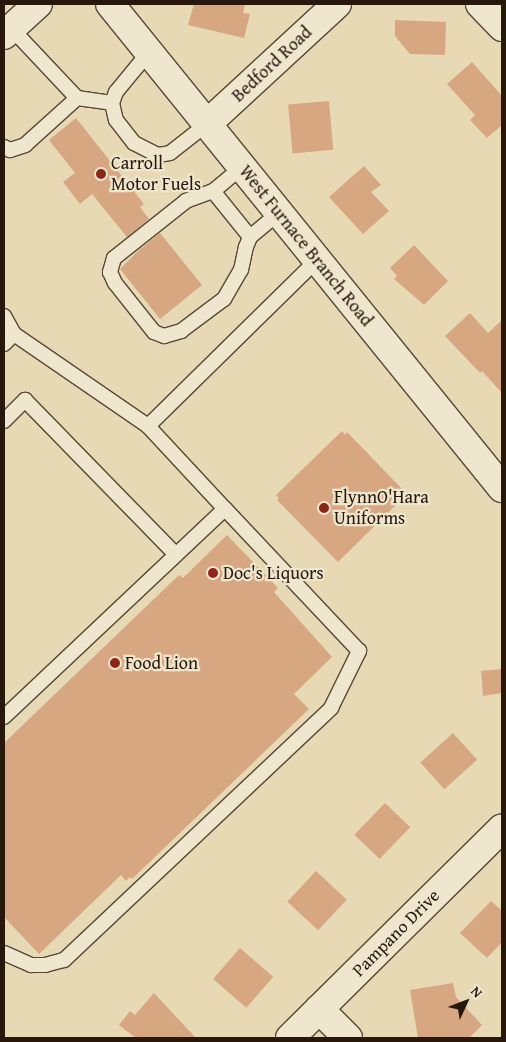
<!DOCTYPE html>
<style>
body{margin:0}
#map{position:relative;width:506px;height:1042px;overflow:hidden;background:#e6d9b4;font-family:"Gentium Book Plus",serif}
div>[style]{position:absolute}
.building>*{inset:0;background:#d7a782;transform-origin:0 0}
.roads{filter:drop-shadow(1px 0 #584836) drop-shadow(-1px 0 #584836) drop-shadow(0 1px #584836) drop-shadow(0 -1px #584836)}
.service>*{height:14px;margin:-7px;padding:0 7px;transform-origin:7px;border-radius:7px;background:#efe6ce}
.minor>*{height:28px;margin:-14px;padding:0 14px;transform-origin:14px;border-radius:14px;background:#efe6ce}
.secondary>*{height:28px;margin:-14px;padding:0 14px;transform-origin:14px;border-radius:14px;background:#efe6ce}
.dots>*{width:14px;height:14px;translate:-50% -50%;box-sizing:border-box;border:2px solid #efe6ce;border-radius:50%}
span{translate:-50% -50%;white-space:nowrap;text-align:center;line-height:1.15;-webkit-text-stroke:4.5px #efe6ce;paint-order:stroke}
.street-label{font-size:18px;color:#28180c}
.poi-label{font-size:18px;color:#28180c}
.left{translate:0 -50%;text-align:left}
.frame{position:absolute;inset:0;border:5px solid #28180c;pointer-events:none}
.north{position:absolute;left:441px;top:977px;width:50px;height:50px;-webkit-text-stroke:4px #efe6ce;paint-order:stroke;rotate:47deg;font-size:14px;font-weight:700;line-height:20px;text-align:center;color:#28180c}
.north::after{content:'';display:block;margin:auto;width:18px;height:22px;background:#28180c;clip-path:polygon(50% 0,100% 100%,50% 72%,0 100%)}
</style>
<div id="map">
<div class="building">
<i style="clip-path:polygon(194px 4px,245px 4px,243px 13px,250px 14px,244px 38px,188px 25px)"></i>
<i style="clip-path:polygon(395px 20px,446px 22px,445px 55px,410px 54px,395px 36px)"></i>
<i style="clip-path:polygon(472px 62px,502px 96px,502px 125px,487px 138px,470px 120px,475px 115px,447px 84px)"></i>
<i style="left:329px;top:101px;width:49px;height:41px;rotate:85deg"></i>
<i style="clip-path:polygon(76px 118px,144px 204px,140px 207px,149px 219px,127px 237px,92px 194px,80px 204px,63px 182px,75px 173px,49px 140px)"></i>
<i style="clip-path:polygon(364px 166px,381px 185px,371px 192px,389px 211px,363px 234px,329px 197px)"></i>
<i style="clip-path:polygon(160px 233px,202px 285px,160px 319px,120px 269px,138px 251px)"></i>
<i style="clip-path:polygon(414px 245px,448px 281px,424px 305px,394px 279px,397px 276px,390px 268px)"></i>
<i style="clip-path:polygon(470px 313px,488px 333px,502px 320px,502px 393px,482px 371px,480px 373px,445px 336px)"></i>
<i style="clip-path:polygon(342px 431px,345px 435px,347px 432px,407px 494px,338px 562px,277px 500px,279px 498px,276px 495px)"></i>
<i style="clip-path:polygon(227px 535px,278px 588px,274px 592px,332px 657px,294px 694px,309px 709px,132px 879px,130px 877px,126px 881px,121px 875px,39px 954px,4px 917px,4px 743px,179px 575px,183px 578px)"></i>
<i style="clip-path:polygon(502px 669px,502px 693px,483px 696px,481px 671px)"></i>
<i style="left:453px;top:733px;width:36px;height:44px;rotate:48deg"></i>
<i style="left:385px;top:803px;width:35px;height:44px;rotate:44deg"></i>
<i style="left:316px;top:871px;width:42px;height:42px;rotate:43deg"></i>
<i style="clip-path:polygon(491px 901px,502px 911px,502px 942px,487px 958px,460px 933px)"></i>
<i style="left:240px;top:948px;width:44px;height:41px;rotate:41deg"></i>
<i style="clip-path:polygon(453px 983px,456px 997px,482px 1025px,469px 1038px,418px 1038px,410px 990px)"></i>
<i style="clip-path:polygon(154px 993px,196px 1038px,136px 1038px,119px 1025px,130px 1011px,135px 1015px)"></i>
</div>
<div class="roads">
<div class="service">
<i style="left:11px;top:28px;width:96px;rotate:46.7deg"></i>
<i style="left:149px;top:52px;width:52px;rotate:129.5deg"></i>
<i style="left:116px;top:92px;width:12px;rotate:110deg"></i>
<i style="left:112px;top:103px;width:17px;rotate:77deg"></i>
<i style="left:116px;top:120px;width:29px;rotate:52deg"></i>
<i style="left:134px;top:143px;width:27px;rotate:27deg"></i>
<i style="left:158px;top:155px;width:12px;rotate:-9deg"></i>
<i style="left:170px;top:153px;width:47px;rotate:-38.1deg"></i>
<i style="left:4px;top:147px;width:7px;rotate:27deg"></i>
<i style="left:10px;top:150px;width:16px;rotate:-18deg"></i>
<i style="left:25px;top:145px;width:70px;rotate:-42.1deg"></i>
<i style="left:77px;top:98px;width:35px;rotate:8deg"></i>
<i style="left:242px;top:167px;width:38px;rotate:140deg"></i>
<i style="left:213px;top:191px;width:29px;rotate:160deg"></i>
<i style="left:186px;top:201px;width:92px;rotate:141.6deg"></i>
<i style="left:114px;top:258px;width:15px;rotate:106deg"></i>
<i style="left:110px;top:272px;width:12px;rotate:66deg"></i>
<i style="left:115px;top:283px;width:63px;rotate:51.5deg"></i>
<i style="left:154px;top:332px;width:11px;rotate:22deg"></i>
<i style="left:164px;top:336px;width:18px;rotate:-16deg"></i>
<i style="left:181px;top:331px;width:54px;rotate:-36.7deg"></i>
<i style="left:224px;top:299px;width:34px;rotate:-60deg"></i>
<i style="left:241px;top:270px;width:24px;rotate:-78deg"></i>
<i style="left:246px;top:247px;width:11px;rotate:-68deg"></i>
<i style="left:250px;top:237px;width:38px;rotate:-40deg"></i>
<i style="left:213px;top:191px;width:59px;rotate:51.2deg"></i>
<i style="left:4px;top:316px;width:21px;rotate:61deg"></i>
<i style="left:4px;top:344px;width:14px;rotate:-45deg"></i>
<i style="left:14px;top:334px;width:163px;rotate:34.5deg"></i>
<i style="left:148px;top:426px;width:237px;rotate:-44.5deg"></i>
<i style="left:4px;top:421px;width:30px;rotate:-45deg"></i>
<i style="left:25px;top:400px;width:216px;rotate:45.7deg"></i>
<i style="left:4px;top:717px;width:303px;rotate:-43.3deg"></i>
<i style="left:225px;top:509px;width:113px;rotate:-132.9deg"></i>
<i style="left:4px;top:953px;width:30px;rotate:24deg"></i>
<i style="left:31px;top:965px;width:14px"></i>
<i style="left:45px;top:965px;width:20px;rotate:-15deg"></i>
<i style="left:64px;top:960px;width:367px;rotate:-43.3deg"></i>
<i style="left:331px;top:708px;width:64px;rotate:-63.8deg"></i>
<i style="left:359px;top:651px;width:195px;rotate:-133.3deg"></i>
</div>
<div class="minor">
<i style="left:480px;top:4px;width:32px;rotate:46deg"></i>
<i style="left:207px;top:124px;width:177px;rotate:-42.7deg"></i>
<i style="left:319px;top:1009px;width:41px;rotate:45deg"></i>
<i style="left:290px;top:1038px;width:298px;rotate:-44.7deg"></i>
</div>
<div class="secondary">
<i style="left:110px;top:4px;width:623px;rotate:51deg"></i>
<i style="left:4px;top:35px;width:46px;rotate:-42.4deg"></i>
</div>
</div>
<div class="dots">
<i style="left:101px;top:174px;background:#8f2418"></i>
<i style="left:324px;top:508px;background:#8f2418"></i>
<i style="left:213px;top:573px;background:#8f2418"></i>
<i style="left:115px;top:663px;background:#8f2418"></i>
</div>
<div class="street-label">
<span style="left:272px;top:64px;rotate:-43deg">Bedford Road</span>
<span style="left:306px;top:246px;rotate:51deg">West Furnace Branch Road</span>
<span style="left:396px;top:933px;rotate:-45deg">Pampano Drive</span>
</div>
<div class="poi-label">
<span class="left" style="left:111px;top:174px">Carroll<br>Motor Fuels</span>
<span class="left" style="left:334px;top:508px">FlynnO'Hara<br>Uniforms</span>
<span class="left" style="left:223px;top:573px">Doc's Liquors</span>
<span class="left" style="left:125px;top:663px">Food Lion</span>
</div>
<div class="frame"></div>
<div class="north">N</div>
</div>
